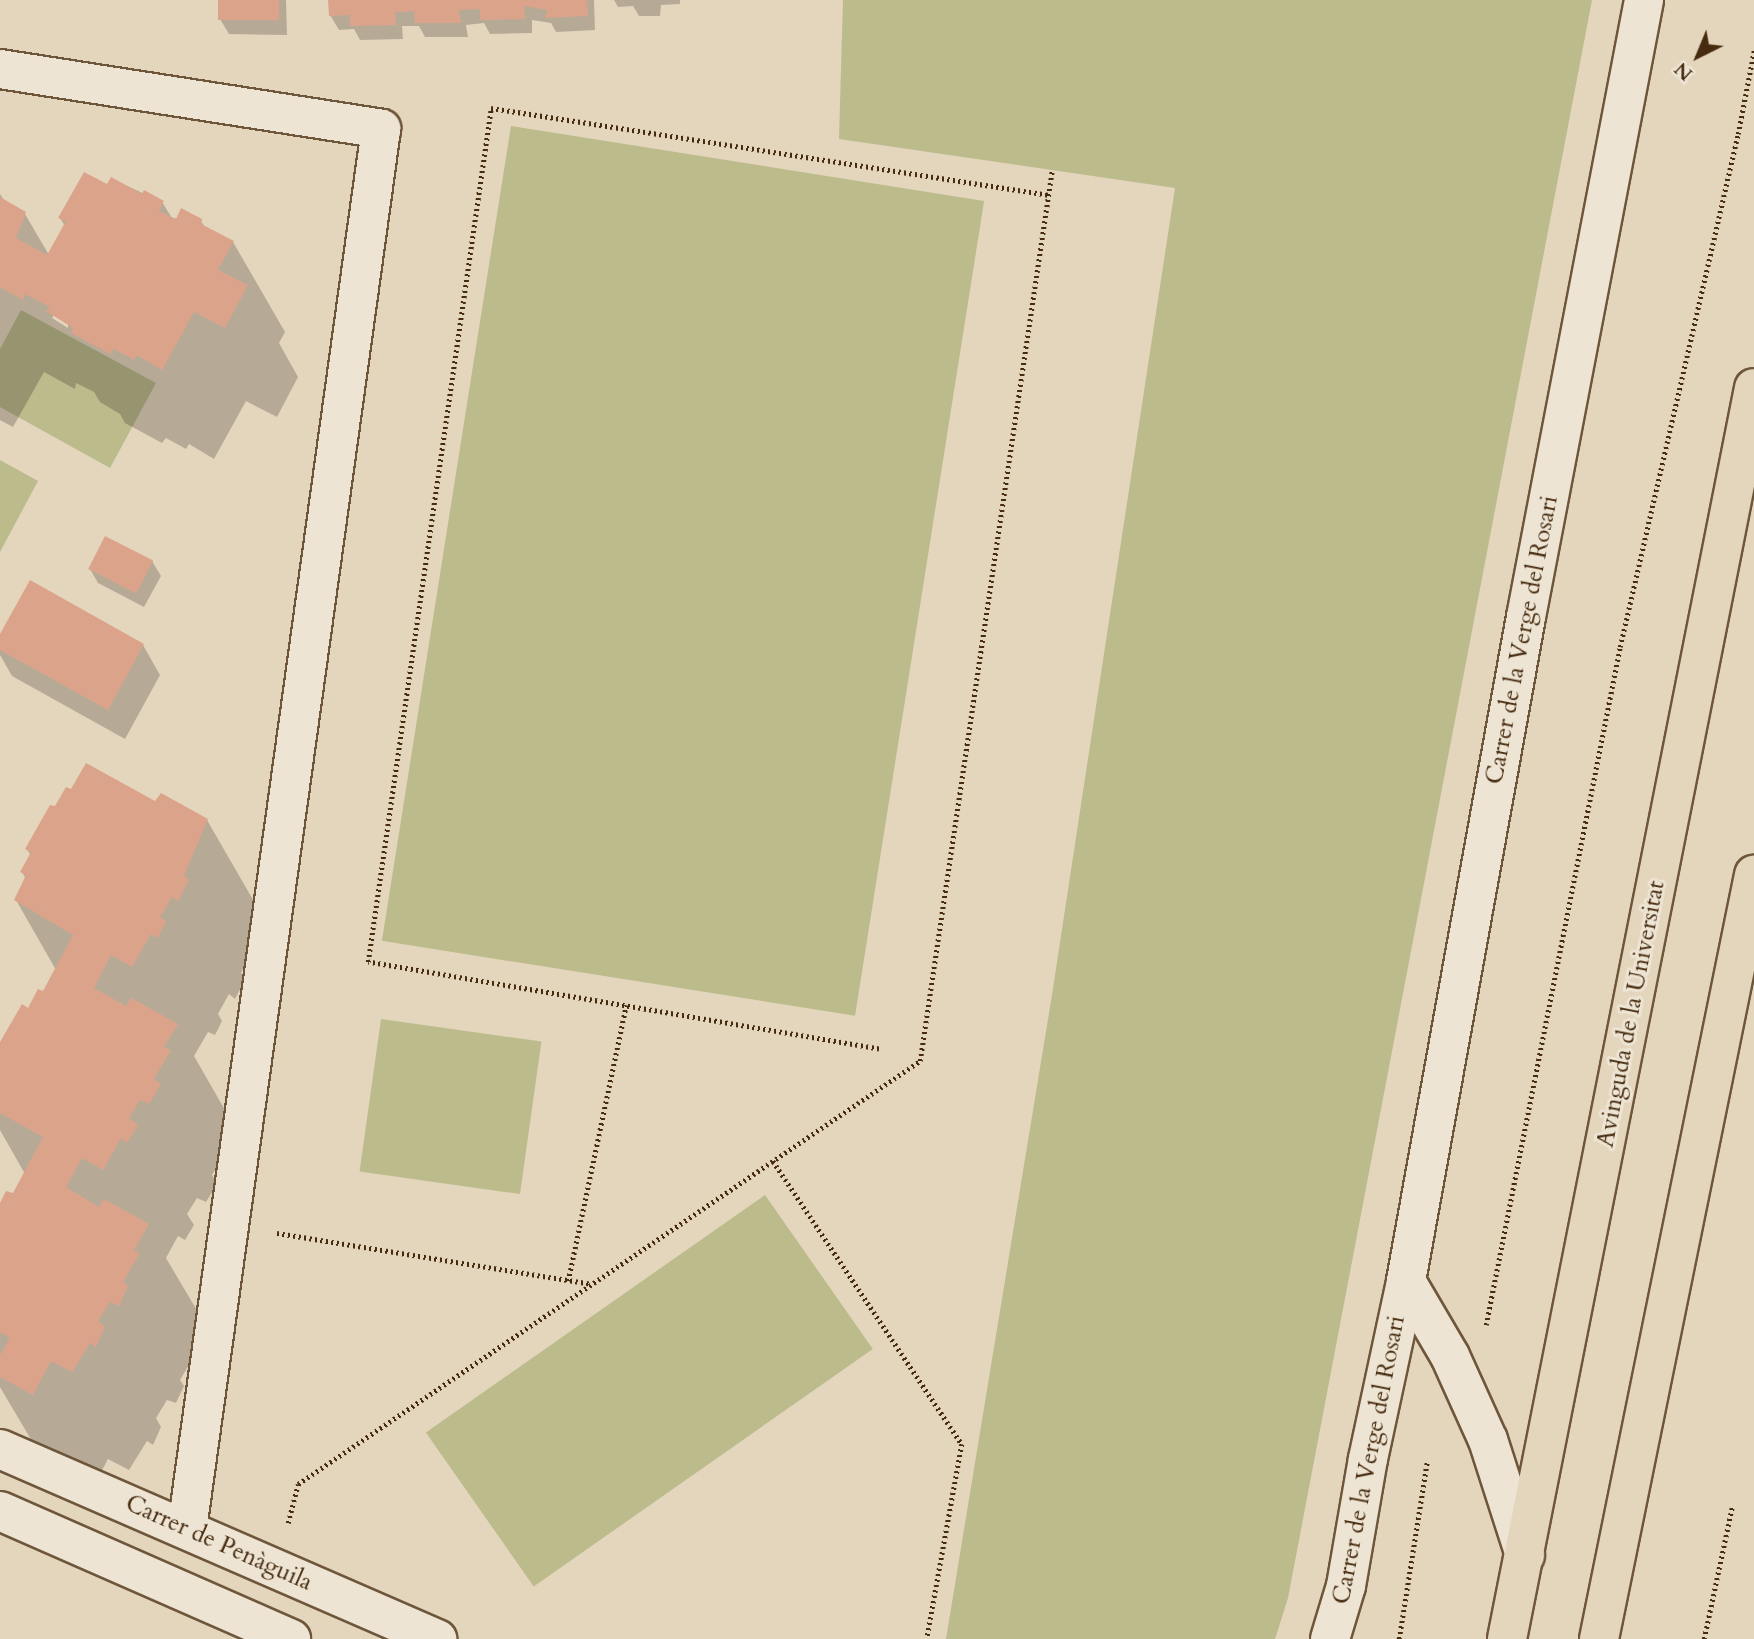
<!DOCTYPE html>
<meta charset="utf-8">
<style>
body{margin:0}
#map{position:relative;width:1754px;height:1639px;overflow:hidden;background:#e4d5bd;font-family:Cardo,serif}
div>[style]{position:absolute}
.green>*{inset:0;background:#bcbb8c;transform-origin:0 0}
.shadow>*{inset:0;background:#0003}
.building>*{inset:0;background:#dba48a;transform-origin:0 0}
.path>*{height:4.5px;margin-top:-2.25px;transform-origin:0;background:repeating-linear-gradient(90deg,#472b0f 0 2px,transparent 0 5.5px)}
.roads{filter:drop-shadow(2px 0 #6e563a) drop-shadow(-2px 0 #6e563a) drop-shadow(0 2px #6e563a) drop-shadow(0 -2px #6e563a)}
.minor>*{height:38px;margin:-19px;padding:0 19px;transform-origin:19px;border-radius:19px;background:#ede4d4}
.major>*{height:38px;margin:-19px;padding:0 19px;transform-origin:19px;border-radius:19px;background:#e4d5bd}
span{translate:-50% -50%;white-space:nowrap;text-align:center;line-height:1.15;-webkit-text-stroke:6px #ede4d4;paint-order:stroke}
.street-label{font-size:24px;color:#472b0f}
.north{position:absolute;left:1663px;top:21px;width:70px;height:70px;-webkit-text-stroke:5px #ede4d4;paint-order:stroke;rotate:223deg;font-size:19px;font-weight:700;line-height:28px;text-align:center;color:#472b0f}
.north::after{content:'';display:block;margin:auto;width:24px;height:32px;background:#472b0f;clip-path:polygon(50% 0,100% 100%,50% 72%,0 100%)}
</style>
<div id="map">
<div class="green">
<i style="clip-path:polygon(843px 0,1592px 0,1288px 1598px,1275px 1639px,946px 1639px,1052px 995px,1175px 188px,839px 139px)"></i>
<i style="left:511px;top:126px;width:479px;height:825px;rotate:9deg"></i>
<i style="clip-path:polygon(21px 310px,156px 383px,110px 468px,0 407px,0 349px)"></i>
<i style="clip-path:polygon(0 460px,38px 481px,0 552px)"></i>
<i style="left:381px;top:1019px;width:162px;height:154px;rotate:8deg"></i>
<i style="left:765px;top:1195px;width:188px;height:414px;rotate:55deg"></i>
</div>
<div class="shadow">
<i style="clip-path:polygon(219px 0,286px 0,287px 35px,229px 34px,220px 19px)"></i>
<i style="clip-path:polygon(330px 0,594px 0,595px 30px,556px 32px,551px 23px,532px 20px,532px 33px,490px 34px,484px 23px,466px 25px,468px 37px,425px 37px,419px 26px,402px 26px,403px 39px,360px 40px,354px 29px,339px 30px,330px 15px)"></i>
<i style="clip-path:polygon(614px 0,680px 0,680px 4px,661px 5px,660px 16px,639px 16px,633px 6px,618px 7px)"></i>
<i style="clip-path:polygon(evenodd,112px 179px,162px 202px,172px 218px,201px 221px,206px 229px,233px 242px,285px 332px,279px 343px,298px 377px,277px 417px,246px 401px,214px 459px,189px 444px,186px 449px,166px 438px,162px 443px,125px 423px,120px 414px,100px 402px,94px 392px,76px 383px,75px 389px,44px 372px,13px 427px,0 420px,0 194px,5px 202px,25px 214px,49px 255px,65px 226px,60px 218px,108px 186px,112px 179px,54px 315px,68px 323px,68px 328px,52px 318px,54px 315px)"></i>
<i style="clip-path:polygon(152px 561px,161px 576px,144px 607px,98px 583px,90px 569px)"></i>
<i style="clip-path:polygon(0 637px,143px 645px,160px 675px,125px 739px,12px 676px,0 655px)"></i>
<i style="clip-path:polygon(156px 804px,207px 820px,264px 919px,241px 973px,245px 980px,235px 999px,229px 994px,218px 1014px,222px 1021px,215px 1035px,208px 1032px,194px 1056px,233px 1124px,226px 1150px,212px 1175px,217px 1184px,206px 1202px,197px 1198px,187px 1214px,194px 1225px,185px 1240px,178px 1236px,166px 1258px,205px 1324px,192px 1347px,196px 1353px,180px 1380px,184px 1386px,176px 1403px,167px 1400px,156px 1418px,161px 1427px,153px 1445px,147px 1441px,129px 1470px,108px 1459px,90px 1493px,49px 1470px,0 1387px,0 1207px,14px 1196px,25px 1174px,0 1130px,0 1046px,43px 994px,56px 970px,16px 900px,26px 879px,22px 872px,31px 856px,27px 849px)"></i>
</div>
<div class="building">
<i style="left:218px;top:0;width:61px;height:20px"></i>
<i style="clip-path:polygon(328px 0,587px 0,588px 16px,545px 18px,547px 10px,524px 6px,525px 19px,480px 20px,480px 9px,459px 10px,461px 23px,415px 23px,414px 11px,395px 12px,396px 25px,350px 26px,350px 15px,329px 16px)"></i>
<i style="clip-path:polygon(84px 172px,107px 184px,111px 177px,142px 194px,144px 190px,164px 201px,159px 211px,176px 219px,181px 208px,202px 219px,201px 224px,234px 241px,218px 270px,248px 285px,225px 328px,194px 312px,162px 370px,137px 355px,134px 360px,114px 349px,110px 354px,71px 333px,73px 328px,46px 311px,50px 307px,25px 294px,23px 300px,0 287px,0 197px,26px 212px,16px 238px,47px 255px,66px 221px,58px 218px)"></i>
<i style="left:105px;top:536px;width:54px;height:37px;rotate:27deg"></i>
<i style="clip-path:polygon(30px 580px,144px 644px,108px 710px,0 650px,0 634px)"></i>
<i style="clip-path:polygon(86px 763px,155px 801px,161px 793px,208px 819px,184px 875px,189px 880px,178px 901px,172px 897px,160px 917px,166px 921px,158px 938px,151px 934px,132px 967px,111px 955px,94px 988px,126px 1006px,131px 998px,178px 1024px,164px 1047px,171px 1050px,154px 1079px,161px 1084px,149px 1104px,140px 1100px,129px 1118px,138px 1125px,127px 1143px,121px 1138px,103px 1170px,82px 1158px,66px 1187px,99px 1207px,104px 1199px,149px 1224px,134px 1250px,140px 1253px,123px 1282px,128px 1286px,119px 1306px,110px 1302px,98px 1321px,105px 1327px,96px 1347px,90px 1343px,72px 1372px,51px 1361px,33px 1395px,0 1377px,0 1355px,10px 1338px,0 1332px,0 1203px,6px 1191px,13px 1193px,43px 1137px,0 1113px,0 1042px,22px 1004px,28px 1008px,38px 989px,43px 991px,73px 935px,14px 900px,26px 875px,20px 872px,31px 852px,25px 849px,50px 805px,55px 806px,66px 787px,71px 789px)"></i>
</div>
<div class="path">
<i style="left:879px;top:1049px;width:518px;rotate:-170.34deg"></i>
<i style="left:368px;top:962px;width:863px;rotate:-81.8deg"></i>
<i style="left:491px;top:108px;width:565px;rotate:8.86deg"></i>
<i style="left:773px;top:1161px;width:340px;rotate:56.3deg"></i>
<i style="left:962px;top:1444px;width:198px;rotate:100.2deg"></i>
<i style="left:277px;top:1233px;width:318px;rotate:9.2deg"></i>
<i style="left:568px;top:1281px;width:282px;rotate:-78.1deg"></i>
<i style="left:1486px;top:1325px;width:691px;rotate:-78.82deg"></i>
<i style="left:1620px;top:647px;width:526px;rotate:-77.05deg"></i>
<i style="left:1738px;top:134px;width:85px;rotate:-79.1deg"></i>
<i style="left:288px;top:1523px;width:40px;rotate:-75.6deg"></i>
<i style="left:298px;top:1484px;width:752px;rotate:-34.22deg"></i>
<i style="left:920px;top:1061px;width:901px;rotate:-81.57deg"></i>
<i style="left:1399px;top:1639px;width:179px;rotate:-81deg"></i>
<i style="left:1704px;top:1639px;width:135px;rotate:-78deg"></i>
</div>
<div class="roads">
<div class="minor">
<i style="left:0;top:69px;width:386px;rotate:8.9deg"></i>
<i style="left:381px;top:129px;width:1413px;rotate:97.89deg"></i>
<i style="left:1406px;top:1281px;width:87px;rotate:59.6deg"></i>
<i style="left:1450px;top:1356px;width:92px;rotate:65.7deg"></i>
<i style="left:1488px;top:1440px;width:121px;rotate:72.2deg"></i>
<i style="left:0;top:1449px;width:477px;rotate:23.5deg"></i>
<i style="left:0;top:1511px;width:318px;rotate:23.7deg"></i>
<i style="left:1330px;top:1639px;width:55px;rotate:-73.2deg"></i>
<i style="left:1346px;top:1586px;width:129px;rotate:-80.2deg"></i>
<i style="left:1368px;top:1459px;width:182px;rotate:-77.9deg"></i>
<i style="left:1406px;top:1281px;width:675px;rotate:-79.76deg"></i>
<i style="left:1526px;top:617px;width:628px;rotate:-79.17deg"></i>
</div>
<div class="major">
<i style="left:1507px;top:1639px;width:1275px;rotate:-78.83deg"></i>
<i style="left:1599px;top:1639px;width:780px;rotate:-78.53deg"></i>
</div>
</div>
<div class="street-label">
<span style="left:1522px;top:640px;rotate:-79deg">Carrer de la Verge del Rosari</span>
<span style="left:1631px;top:1014px;rotate:-79deg">Avinguda de la Universitat</span>
<span style="left:1369px;top:1460px;rotate:-79deg">Carrer de la Verge del Rosari</span>
<span style="left:219px;top:1543px;rotate:24deg">Carrer de Penàguila</span>
</div>
<div class="north">N</div>
</div>
